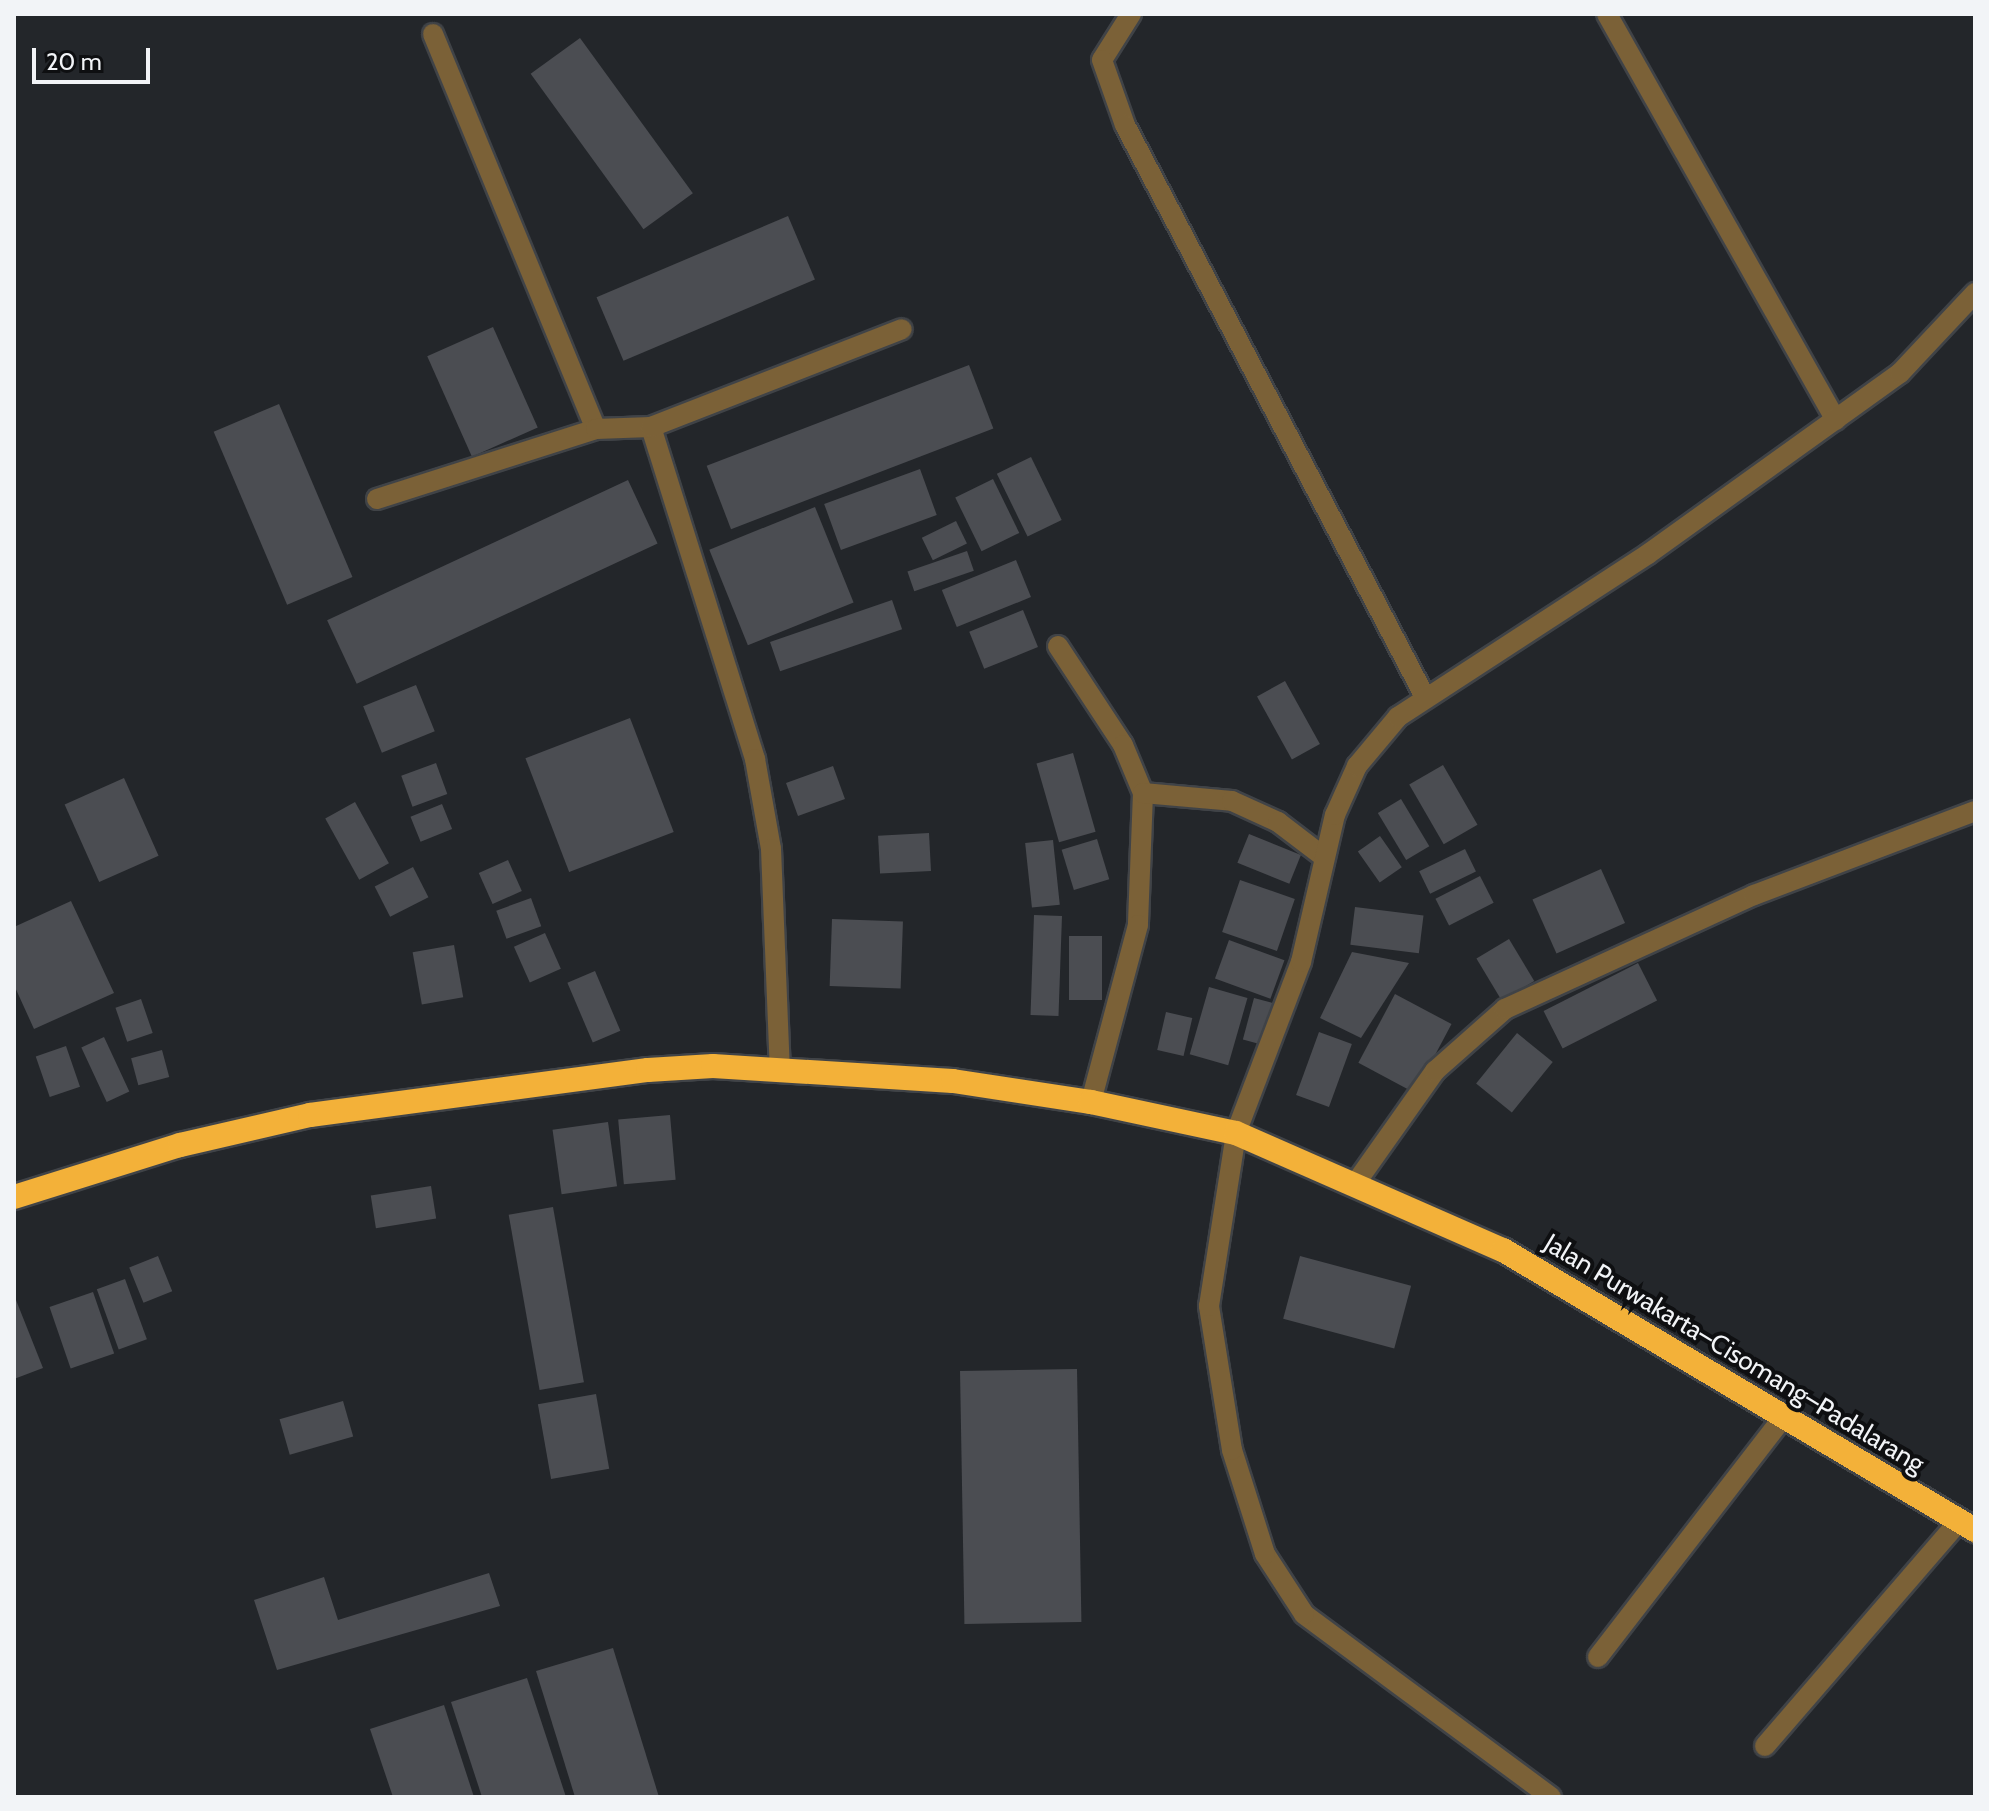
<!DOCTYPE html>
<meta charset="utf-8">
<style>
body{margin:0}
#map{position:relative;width:1989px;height:1811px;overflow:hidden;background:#23262a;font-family:Cabin,sans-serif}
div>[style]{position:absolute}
.building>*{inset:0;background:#4b4d52;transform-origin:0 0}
.roads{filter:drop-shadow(2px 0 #404347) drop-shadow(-2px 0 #404347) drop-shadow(0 2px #404347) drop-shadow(0 -2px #404347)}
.minor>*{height:20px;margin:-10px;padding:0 10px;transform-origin:10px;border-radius:10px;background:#7b6137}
.highway>*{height:24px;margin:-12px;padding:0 12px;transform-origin:12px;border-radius:12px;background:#f3b139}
span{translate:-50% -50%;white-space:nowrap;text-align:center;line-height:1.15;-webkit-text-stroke:8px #0e0f11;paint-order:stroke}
.street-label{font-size:26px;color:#f2f4f7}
.frame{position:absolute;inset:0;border:16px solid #f2f4f7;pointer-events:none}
.scale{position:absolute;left:32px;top:48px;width:118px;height:36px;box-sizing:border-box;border:4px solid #f2f4f7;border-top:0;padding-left:10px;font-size:24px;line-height:28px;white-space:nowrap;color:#f2f4f7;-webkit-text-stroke:6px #0e0f11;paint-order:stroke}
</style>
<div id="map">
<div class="building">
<i style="left:580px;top:38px;width:192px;height:61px;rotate:54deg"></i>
<i style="left:788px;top:216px;width:69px;height:208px;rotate:67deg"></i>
<i style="left:493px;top:327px;width:110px;height:72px;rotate:66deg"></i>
<i style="left:969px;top:365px;width:68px;height:281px;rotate:69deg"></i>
<i style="left:279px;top:404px;width:188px;height:71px;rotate:67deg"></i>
<i style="left:1031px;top:457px;width:70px;height:38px;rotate:64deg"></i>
<i style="left:920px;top:469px;width:49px;height:102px;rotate:70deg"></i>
<i style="left:993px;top:479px;width:60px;height:42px;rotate:64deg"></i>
<i style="left:628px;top:480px;width:70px;height:332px;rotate:65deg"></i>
<i style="left:815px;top:507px;width:103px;height:114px;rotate:68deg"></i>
<i style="left:956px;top:521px;width:25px;height:38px;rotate:64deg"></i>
<i style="left:967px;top:551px;width:21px;height:63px;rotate:71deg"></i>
<i style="left:1016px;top:560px;width:40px;height:80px;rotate:68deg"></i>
<i style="left:892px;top:600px;width:31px;height:129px;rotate:71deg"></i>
<i style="left:1023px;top:610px;width:40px;height:58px;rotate:68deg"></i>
<i style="left:1285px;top:681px;width:72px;height:32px;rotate:61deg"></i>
<i style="left:416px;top:685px;width:50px;height:57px;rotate:68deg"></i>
<i style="left:630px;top:718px;width:122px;height:112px;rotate:69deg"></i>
<i style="left:1073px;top:753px;width:82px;height:38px;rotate:74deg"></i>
<i style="left:436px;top:763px;width:33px;height:37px;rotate:70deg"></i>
<i style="left:1443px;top:765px;width:69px;height:39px;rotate:60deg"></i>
<i style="left:833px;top:766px;width:35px;height:50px;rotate:70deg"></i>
<i style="left:124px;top:778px;width:85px;height:65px;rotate:66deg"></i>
<i style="left:1401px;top:799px;width:55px;height:27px;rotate:59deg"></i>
<i style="left:355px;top:802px;width:70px;height:34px;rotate:61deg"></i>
<i style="left:442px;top:804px;width:27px;height:34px;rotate:68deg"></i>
<i style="left:929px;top:833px;width:38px;height:51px;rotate:87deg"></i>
<i style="left:1249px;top:834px;width:56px;height:31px;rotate:22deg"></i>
<i style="left:1380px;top:836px;width:38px;height:27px;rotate:55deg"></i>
<i style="left:1097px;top:839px;width:42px;height:37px;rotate:73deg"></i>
<i style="left:1053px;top:840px;width:65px;height:28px;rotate:84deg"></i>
<i style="left:1465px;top:849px;width:25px;height:51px;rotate:64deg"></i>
<i style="left:508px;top:860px;width:34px;height:32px;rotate:66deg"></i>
<i style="left:413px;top:867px;width:34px;height:43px;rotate:63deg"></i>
<i style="left:1601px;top:869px;width:59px;height:75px;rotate:66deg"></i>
<i style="left:1480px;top:876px;width:30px;height:50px;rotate:63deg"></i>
<i style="left:1240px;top:880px;width:58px;height:55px;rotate:19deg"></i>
<i style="left:531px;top:898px;width:30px;height:37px;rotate:70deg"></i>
<i style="clip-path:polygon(71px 901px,114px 993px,34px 1029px,14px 985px,14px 927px)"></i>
<i style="left:1355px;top:907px;width:69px;height:38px;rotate:7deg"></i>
<i style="left:1034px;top:915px;width:28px;height:100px;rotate:2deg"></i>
<i style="left:832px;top:919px;width:71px;height:67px;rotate:2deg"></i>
<i style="left:545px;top:933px;width:39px;height:34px;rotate:66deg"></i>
<i style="left:1069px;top:936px;width:33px;height:64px"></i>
<i style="left:1509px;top:939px;width:49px;height:38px;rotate:59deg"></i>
<i style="left:1229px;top:940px;width:59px;height:41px;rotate:20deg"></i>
<i style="left:454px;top:945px;width:53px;height:42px;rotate:80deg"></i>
<i style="clip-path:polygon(1352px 952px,1409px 963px,1361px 1038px,1320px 1018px)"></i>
<i style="left:1638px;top:963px;width:42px;height:106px;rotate:63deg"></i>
<i style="left:595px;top:971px;width:65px;height:30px;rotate:67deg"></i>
<i style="left:1209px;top:987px;width:40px;height:70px;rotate:16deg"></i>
<i style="left:1395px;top:994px;width:64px;height:78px;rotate:28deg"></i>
<i style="left:1254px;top:998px;width:23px;height:43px;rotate:15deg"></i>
<i style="left:141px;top:999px;width:36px;height:27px;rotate:71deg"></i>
<i style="left:1166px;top:1012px;width:27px;height:39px;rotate:13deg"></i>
<i style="left:1319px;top:1032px;width:35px;height:67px;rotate:20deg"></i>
<i style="left:1517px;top:1033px;width:46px;height:65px;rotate:39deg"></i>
<i style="left:104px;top:1037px;width:60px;height:25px;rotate:65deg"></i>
<i style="left:66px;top:1046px;width:43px;height:32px;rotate:71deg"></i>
<i style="left:162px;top:1050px;width:28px;height:32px;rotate:75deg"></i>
<i style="left:670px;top:1115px;width:65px;height:52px;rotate:85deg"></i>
<i style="left:608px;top:1122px;width:65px;height:56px;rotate:82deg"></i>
<i style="left:431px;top:1186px;width:33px;height:61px;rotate:81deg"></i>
<i style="left:553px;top:1207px;width:178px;height:45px;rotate:80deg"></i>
<i style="left:158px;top:1256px;width:38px;height:31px;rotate:68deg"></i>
<i style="left:1300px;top:1256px;width:115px;height:65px;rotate:15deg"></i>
<i style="left:125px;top:1279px;width:64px;height:30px;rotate:70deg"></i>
<i style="left:93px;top:1292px;width:65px;height:46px;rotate:71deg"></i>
<i style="clip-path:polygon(14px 1295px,43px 1368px,14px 1379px)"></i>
<i style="left:1077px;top:1369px;width:253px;height:117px;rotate:89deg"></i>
<i style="left:596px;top:1394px;width:76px;height:59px;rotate:80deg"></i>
<i style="left:343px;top:1401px;width:37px;height:66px;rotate:74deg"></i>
<i style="clip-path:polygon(489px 1573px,500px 1606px,277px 1670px,254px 1600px,324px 1577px,338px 1620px)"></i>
<i style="clip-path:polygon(613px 1648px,659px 1797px,575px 1797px,536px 1671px)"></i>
<i style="clip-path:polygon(527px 1678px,566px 1797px,482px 1797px,451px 1702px)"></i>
<i style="clip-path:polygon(444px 1705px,474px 1797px,393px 1797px,370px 1729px)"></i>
</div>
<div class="roads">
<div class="minor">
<i style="left:1131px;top:14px;width:54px;rotate:122.2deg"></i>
<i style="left:1102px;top:60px;width:69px;rotate:70.5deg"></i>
<i style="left:1125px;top:125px;width:646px;rotate:62.32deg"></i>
<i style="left:1607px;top:14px;width:466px;rotate:60.6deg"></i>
<i style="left:433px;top:34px;width:427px;rotate:67.6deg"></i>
<i style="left:651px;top:427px;width:348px;rotate:72.6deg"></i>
<i style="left:755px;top:759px;width:91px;rotate:79.9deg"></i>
<i style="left:771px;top:849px;width:222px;rotate:87.7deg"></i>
<i style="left:377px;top:499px;width:230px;rotate:-17.7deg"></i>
<i style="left:596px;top:429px;width:55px;rotate:-2.1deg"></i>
<i style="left:651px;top:427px;width:269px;rotate:-21.3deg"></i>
<i style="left:1058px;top:646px;width:118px;rotate:56.7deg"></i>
<i style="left:1123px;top:745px;width:52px;rotate:67.4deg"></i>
<i style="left:1143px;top:793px;width:132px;rotate:92.2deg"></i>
<i style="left:1138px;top:925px;width:183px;rotate:104.9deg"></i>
<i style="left:1143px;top:793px;width:89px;rotate:5.1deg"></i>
<i style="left:1232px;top:801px;width:51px;rotate:24.5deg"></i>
<i style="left:1278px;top:822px;width:53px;rotate:37.3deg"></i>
<i style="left:1357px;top:1181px;width:135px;rotate:-54.7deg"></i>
<i style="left:1435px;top:1071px;width:94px;rotate:-41.5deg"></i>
<i style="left:1505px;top:1009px;width:274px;rotate:-24.6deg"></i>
<i style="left:1754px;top:895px;width:236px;rotate:-20.8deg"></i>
<i style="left:1598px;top:1657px;width:302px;rotate:-52.3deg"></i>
<i style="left:1765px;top:1746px;width:297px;rotate:-49.2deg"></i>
<i style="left:1551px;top:1797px;width:307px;rotate:-143.5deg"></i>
<i style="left:1304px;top:1614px;width:72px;rotate:-123deg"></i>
<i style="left:1265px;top:1554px;width:109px;rotate:-107.6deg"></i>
<i style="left:1232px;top:1450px;width:146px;rotate:-99.1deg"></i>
<i style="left:1209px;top:1306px;width:175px;rotate:-81.1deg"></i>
<i style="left:1236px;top:1133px;width:183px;rotate:-69.2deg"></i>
<i style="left:1301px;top:962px;width:151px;rotate:-77deg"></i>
<i style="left:1335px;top:815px;width:54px;rotate:-65.8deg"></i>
<i style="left:1357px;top:766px;width:64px;rotate:-50.1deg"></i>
<i style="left:1398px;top:717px;width:298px;rotate:-33.1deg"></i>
<i style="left:1648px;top:554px;width:310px;rotate:-35.7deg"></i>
<i style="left:1900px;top:373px;width:110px;rotate:-46.8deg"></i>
</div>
<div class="highway">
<i style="left:14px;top:1197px;width:174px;rotate:-17.4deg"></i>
<i style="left:180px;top:1145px;width:133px;rotate:-13deg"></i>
<i style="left:310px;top:1115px;width:341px;rotate:-7.6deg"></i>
<i style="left:648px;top:1070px;width:65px;rotate:-3.5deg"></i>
<i style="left:713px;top:1066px;width:240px;rotate:3.6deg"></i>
<i style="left:953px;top:1081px;width:140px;rotate:8.7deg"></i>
<i style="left:1091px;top:1102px;width:148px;rotate:12.1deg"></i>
<i style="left:1236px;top:1133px;width:292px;rotate:23.7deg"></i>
<i style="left:1503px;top:1250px;width:549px;rotate:30.68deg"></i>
</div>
</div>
<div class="street-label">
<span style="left:1734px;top:1354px;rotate:31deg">Jalan Purwakarta–Cisomang–Padalarang</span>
</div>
<div class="frame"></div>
<div class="scale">20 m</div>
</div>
